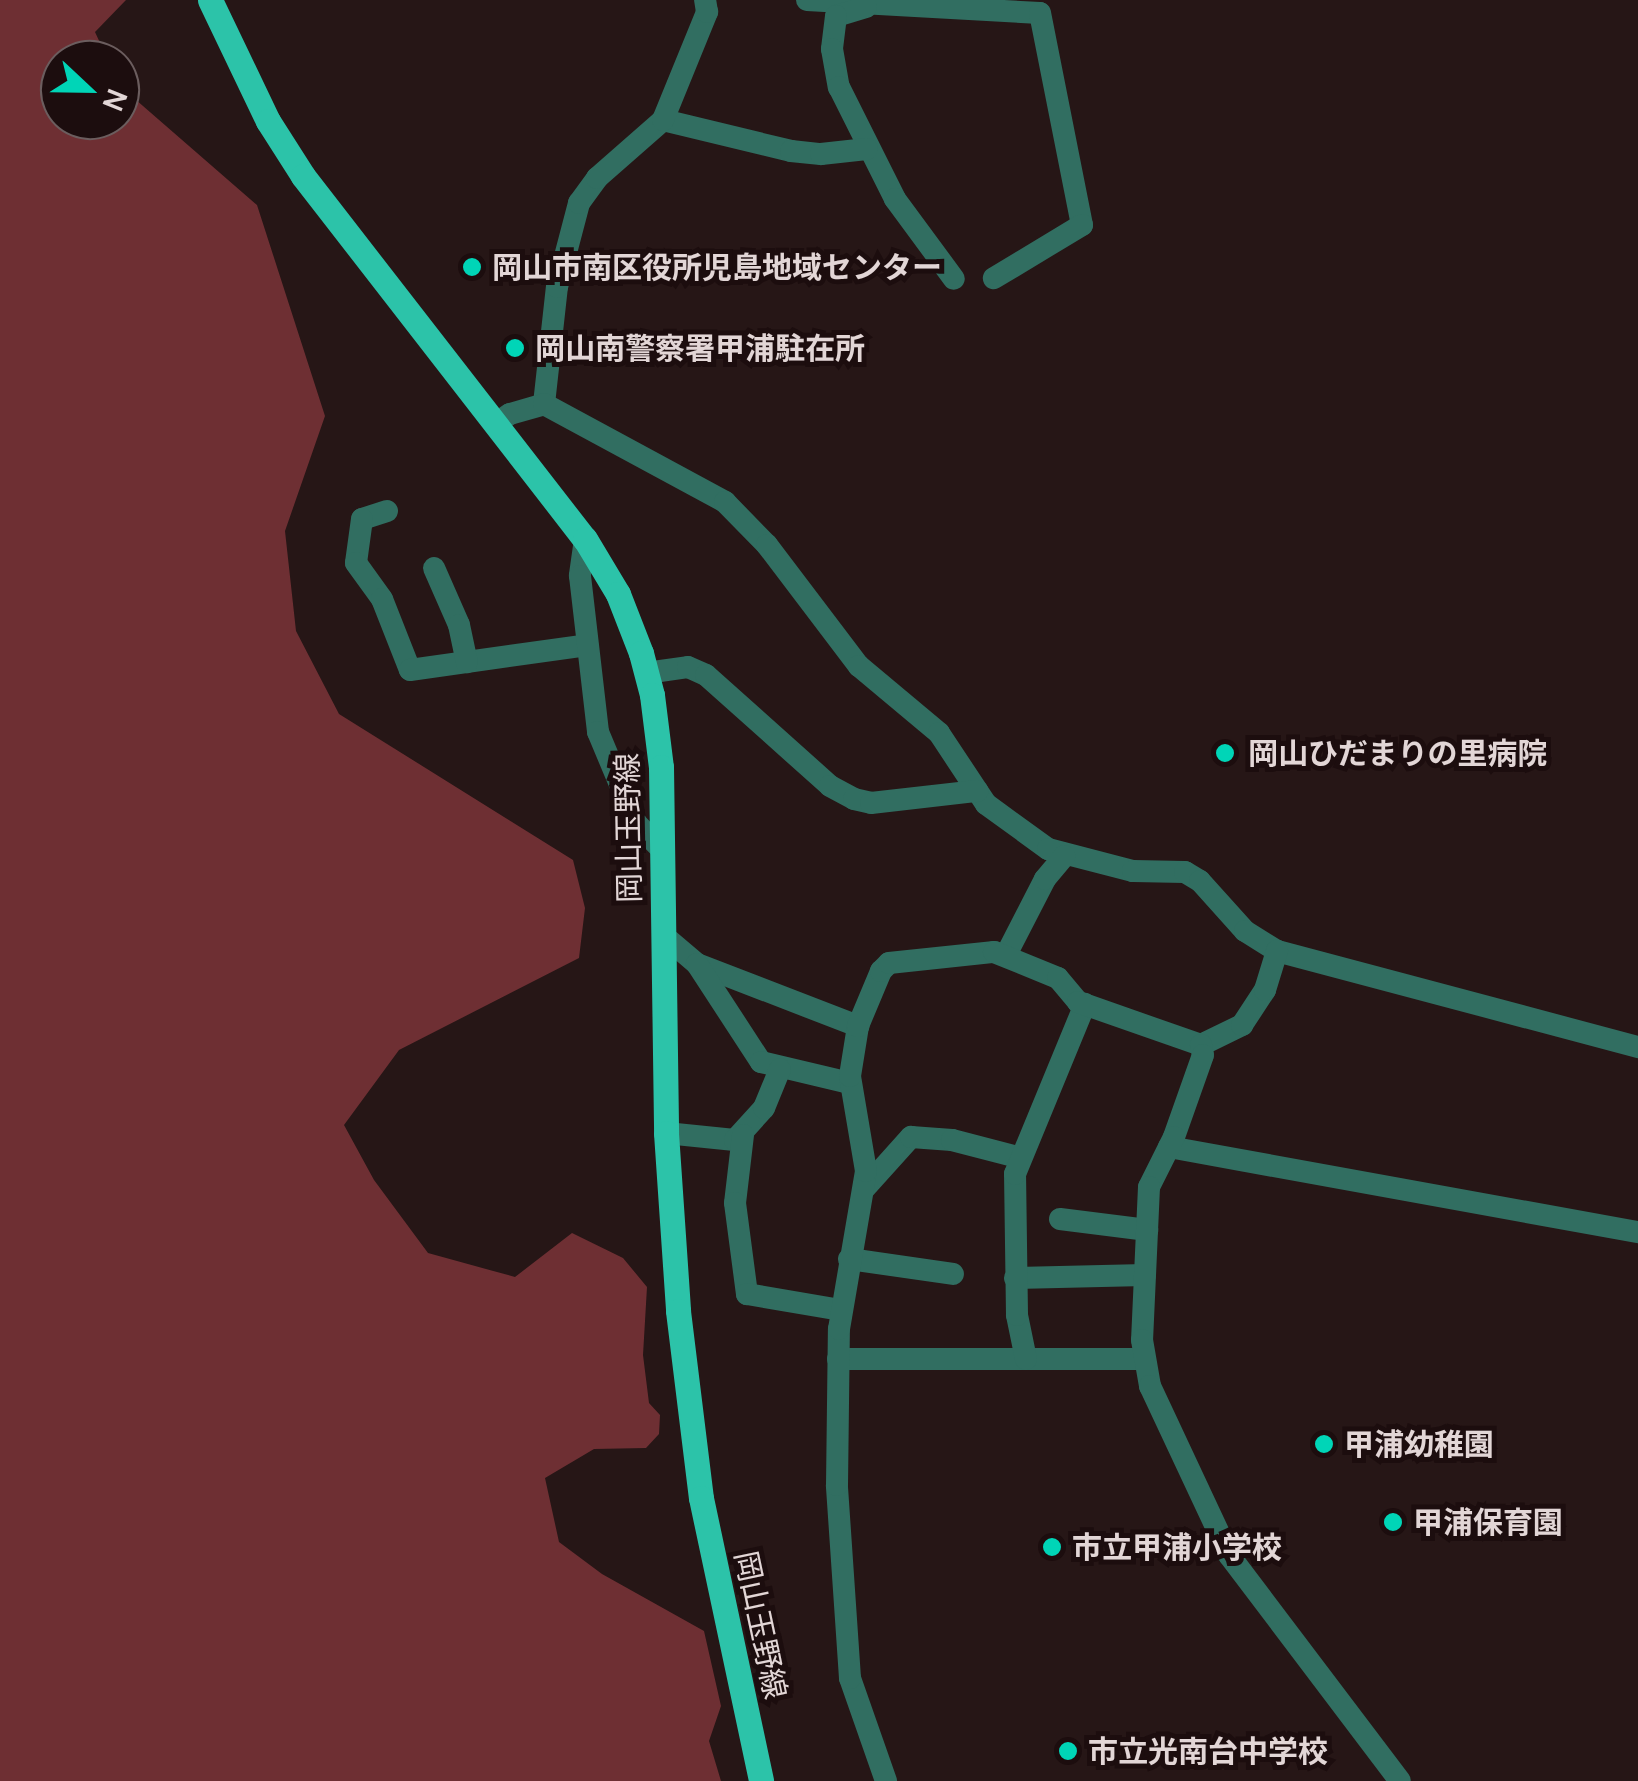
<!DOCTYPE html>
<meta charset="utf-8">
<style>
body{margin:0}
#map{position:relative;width:1638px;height:1781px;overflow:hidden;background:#261616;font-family:Manrope,"Noto Sans JP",sans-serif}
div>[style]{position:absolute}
.forest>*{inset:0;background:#6e2f33}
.minor>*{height:22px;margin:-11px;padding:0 11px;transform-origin:11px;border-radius:11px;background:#316e61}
.major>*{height:25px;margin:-12.5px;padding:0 12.5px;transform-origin:12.5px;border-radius:12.5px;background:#2cc3a9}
.dots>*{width:28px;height:28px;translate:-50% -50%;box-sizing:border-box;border:5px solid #1c0d0e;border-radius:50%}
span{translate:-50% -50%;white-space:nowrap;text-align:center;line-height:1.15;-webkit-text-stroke:10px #1c0d0e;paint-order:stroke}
.poi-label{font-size:30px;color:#e2d6d6;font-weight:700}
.left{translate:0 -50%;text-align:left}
.street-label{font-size:30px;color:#e2d6d6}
.north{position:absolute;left:40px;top:40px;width:100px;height:100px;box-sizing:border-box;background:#1c0d0e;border:2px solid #6b5d5e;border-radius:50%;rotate:112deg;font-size:28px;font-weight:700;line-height:40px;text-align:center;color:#e2d6d6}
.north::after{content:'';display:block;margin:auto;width:35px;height:45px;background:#00d5b7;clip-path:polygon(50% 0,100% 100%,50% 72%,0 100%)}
</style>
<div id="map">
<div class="forest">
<i style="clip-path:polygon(0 0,126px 0,95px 32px,108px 60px,60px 60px,60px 120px,120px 120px,120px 86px,257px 205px,325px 416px,285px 531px,296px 631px,339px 714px,573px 860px,585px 908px,579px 958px,399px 1050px,344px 1125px,374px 1180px,428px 1253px,515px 1277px,572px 1233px,623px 1258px,647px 1287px,643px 1355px,649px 1403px,660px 1415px,659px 1434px,646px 1448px,594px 1449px,545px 1478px,559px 1542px,602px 1574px,704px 1631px,721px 1706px,709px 1741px,721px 1781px,0 1781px)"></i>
</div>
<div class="minor">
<i style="left:807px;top:0;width:233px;rotate:3.2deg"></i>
<i style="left:1040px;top:13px;width:216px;rotate:78.8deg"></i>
<i style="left:1082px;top:225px;width:103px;rotate:148.9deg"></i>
<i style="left:866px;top:7px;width:31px;rotate:163deg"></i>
<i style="left:836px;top:16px;width:33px;rotate:97deg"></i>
<i style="left:832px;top:49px;width:39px;rotate:80deg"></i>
<i style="left:839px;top:87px;width:125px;rotate:63.4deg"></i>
<i style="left:895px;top:199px;width:99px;rotate:53.6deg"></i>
<i style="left:663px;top:120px;width:132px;rotate:13.6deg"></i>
<i style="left:791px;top:151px;width:30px;rotate:6deg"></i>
<i style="left:821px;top:154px;width:46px;rotate:-6.2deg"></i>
<i style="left:544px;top:404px;width:118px;rotate:-83.7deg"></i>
<i style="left:557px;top:287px;width:87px;rotate:-75.3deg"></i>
<i style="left:579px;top:203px;width:31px;rotate:-54deg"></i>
<i style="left:597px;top:178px;width:88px;rotate:-41.3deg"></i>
<i style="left:663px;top:120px;width:117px;rotate:-67.8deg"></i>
<i style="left:707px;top:12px;width:12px;rotate:-99deg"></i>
<i style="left:495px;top:424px;width:18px;rotate:-34deg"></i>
<i style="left:510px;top:414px;width:35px;rotate:-16deg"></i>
<i style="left:544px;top:404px;width:206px;rotate:28.4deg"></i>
<i style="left:725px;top:502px;width:60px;rotate:45.7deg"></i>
<i style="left:767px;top:545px;width:152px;rotate:52.8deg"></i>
<i style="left:859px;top:666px;width:104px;rotate:39.9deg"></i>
<i style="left:939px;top:733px;width:85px;rotate:56.5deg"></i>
<i style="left:986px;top:804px;width:77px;rotate:36deg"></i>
<i style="left:1048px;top:849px;width:88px;rotate:14.5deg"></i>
<i style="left:1133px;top:871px;width:52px;rotate:1.1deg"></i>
<i style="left:1185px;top:872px;width:17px;rotate:31deg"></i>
<i style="left:1200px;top:881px;width:67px;rotate:48deg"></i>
<i style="left:1245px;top:931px;width:38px;rotate:32deg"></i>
<i style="left:1277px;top:951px;width:374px;rotate:14.9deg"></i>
<i style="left:387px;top:511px;width:26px;rotate:162deg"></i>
<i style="left:362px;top:519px;width:44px;rotate:97.8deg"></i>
<i style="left:356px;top:563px;width:44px;rotate:54.2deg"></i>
<i style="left:382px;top:599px;width:76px;rotate:68.5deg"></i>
<i style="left:410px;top:670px;width:179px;rotate:-8deg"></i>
<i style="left:585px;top:539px;width:37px;rotate:98deg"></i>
<i style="left:580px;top:576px;width:157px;rotate:83.4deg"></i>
<i style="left:598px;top:732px;width:99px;rotate:67.3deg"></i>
<i style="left:636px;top:823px;width:37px;rotate:46deg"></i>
<i style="left:434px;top:568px;width:62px;rotate:66.3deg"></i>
<i style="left:459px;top:625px;width:38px;rotate:78deg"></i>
<i style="left:646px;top:673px;width:42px;rotate:-8.1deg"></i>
<i style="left:688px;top:667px;width:20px;rotate:24deg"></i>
<i style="left:706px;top:675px;width:166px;rotate:41.8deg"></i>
<i style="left:830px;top:786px;width:27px;rotate:28deg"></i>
<i style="left:854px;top:799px;width:17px;rotate:13deg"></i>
<i style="left:871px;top:803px;width:107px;rotate:-6.5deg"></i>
<i style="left:663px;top:935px;width:45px;rotate:40.5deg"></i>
<i style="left:697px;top:964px;width:173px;rotate:21.1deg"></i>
<i style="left:1006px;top:955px;width:85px;rotate:-62.8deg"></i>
<i style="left:1045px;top:879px;width:30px;rotate:-50deg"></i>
<i style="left:697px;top:964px;width:117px;rotate:56.9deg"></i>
<i style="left:761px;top:1062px;width:91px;rotate:13.3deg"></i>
<i style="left:1201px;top:1045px;width:46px;rotate:-26deg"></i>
<i style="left:1242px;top:1025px;width:42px;rotate:-56.7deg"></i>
<i style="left:1265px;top:990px;width:41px;rotate:-72.9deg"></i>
<i style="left:666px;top:1133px;width:69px;rotate:5.8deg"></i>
<i style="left:735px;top:1140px;width:43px;rotate:-47.8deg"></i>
<i style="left:764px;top:1108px;width:42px;rotate:-67.7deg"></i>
<i style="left:743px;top:1135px;width:68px;rotate:96.7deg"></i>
<i style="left:735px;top:1203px;width:92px;rotate:82.5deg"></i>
<i style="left:747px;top:1294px;width:95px;rotate:9.7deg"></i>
<i style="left:1169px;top:1147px;width:477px;rotate:10.3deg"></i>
<i style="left:865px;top:1188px;width:69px;rotate:-48deg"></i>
<i style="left:911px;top:1137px;width:41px;rotate:4.2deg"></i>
<i style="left:952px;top:1140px;width:71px;rotate:14.6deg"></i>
<i style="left:1060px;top:1219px;width:88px;rotate:7.2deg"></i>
<i style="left:849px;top:1259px;width:105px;rotate:8.2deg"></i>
<i style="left:1015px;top:1278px;width:130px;rotate:-1.3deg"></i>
<i style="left:838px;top:1359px;width:305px"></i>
<i style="left:1026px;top:1359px;width:45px;rotate:-101.6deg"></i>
<i style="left:1017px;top:1315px;width:141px;rotate:-90.8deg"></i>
<i style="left:1015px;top:1174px;width:184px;rotate:-67.6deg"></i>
<i style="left:886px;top:1781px;width:109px;rotate:-109.3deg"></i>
<i style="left:850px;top:1678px;width:193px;rotate:-93.9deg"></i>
<i style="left:837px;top:1485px;width:156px;rotate:-89.3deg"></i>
<i style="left:839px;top:1329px;width:160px;rotate:-80.3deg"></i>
<i style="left:866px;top:1171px;width:96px;rotate:-99.6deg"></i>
<i style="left:850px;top:1076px;width:51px;rotate:-80.9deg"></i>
<i style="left:858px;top:1026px;width:60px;rotate:-67.3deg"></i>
<i style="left:881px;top:971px;width:11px;rotate:-45deg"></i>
<i style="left:889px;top:963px;width:106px;rotate:-6deg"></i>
<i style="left:994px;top:952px;width:69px;rotate:22.1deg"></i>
<i style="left:1058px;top:978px;width:31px;rotate:50deg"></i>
<i style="left:1078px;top:1002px;width:130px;rotate:19.3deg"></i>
<i style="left:1201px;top:1045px;width:10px;rotate:79deg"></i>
<i style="left:1203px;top:1055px;width:87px;rotate:109.5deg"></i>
<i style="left:1174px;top:1137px;width:56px;rotate:116.6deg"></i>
<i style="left:1149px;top:1187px;width:153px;rotate:92.6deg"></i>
<i style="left:1142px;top:1340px;width:47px;rotate:80.1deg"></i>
<i style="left:1150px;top:1386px;width:187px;rotate:64.9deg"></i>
<i style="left:1229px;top:1555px;width:283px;rotate:52.9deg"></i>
</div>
<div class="major">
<i style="left:210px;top:0;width:134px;rotate:64.4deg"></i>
<i style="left:268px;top:121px;width:65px;rotate:57.5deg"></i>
<i style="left:303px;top:176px;width:460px;rotate:52.2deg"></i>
<i style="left:585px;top:539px;width:64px;rotate:59deg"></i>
<i style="left:618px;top:594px;width:63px;rotate:68.7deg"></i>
<i style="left:641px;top:653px;width:43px;rotate:75.3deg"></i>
<i style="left:652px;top:695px;width:73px;rotate:82.9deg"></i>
<i style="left:661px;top:767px;width:366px;rotate:89.2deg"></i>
<i style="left:666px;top:1133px;width:178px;rotate:86.1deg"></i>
<i style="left:678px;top:1311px;width:188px;rotate:83deg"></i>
<i style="left:701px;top:1498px;width:289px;rotate:78deg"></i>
</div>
<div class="dots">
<i style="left:472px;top:267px;background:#00d5b7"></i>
<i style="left:515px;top:348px;background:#00d5b7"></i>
<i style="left:1225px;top:753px;background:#00d5b7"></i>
<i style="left:1324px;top:1444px;background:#00d5b7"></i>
<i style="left:1393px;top:1522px;background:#00d5b7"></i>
<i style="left:1052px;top:1547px;background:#00d5b7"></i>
<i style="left:1068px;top:1751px;background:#00d5b7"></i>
</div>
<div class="poi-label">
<span class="left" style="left:492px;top:267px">岡山市南区役所児島地域センター</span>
<span class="left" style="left:535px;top:348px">岡山南警察署甲浦駐在所</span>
<span class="left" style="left:1248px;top:753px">岡山ひだまりの里病院</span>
<span class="left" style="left:1344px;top:1444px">甲浦幼稚園</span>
<span class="left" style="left:1413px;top:1522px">甲浦保育園</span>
<span class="left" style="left:1072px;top:1547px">市立甲浦小学校</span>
<span class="left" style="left:1088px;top:1751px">市立光南台中学校</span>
</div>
<div class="street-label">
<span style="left:628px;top:828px;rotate:-91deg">岡山玉野線</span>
<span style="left:761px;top:1625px;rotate:78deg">岡山玉野線</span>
</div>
<div class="north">N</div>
</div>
